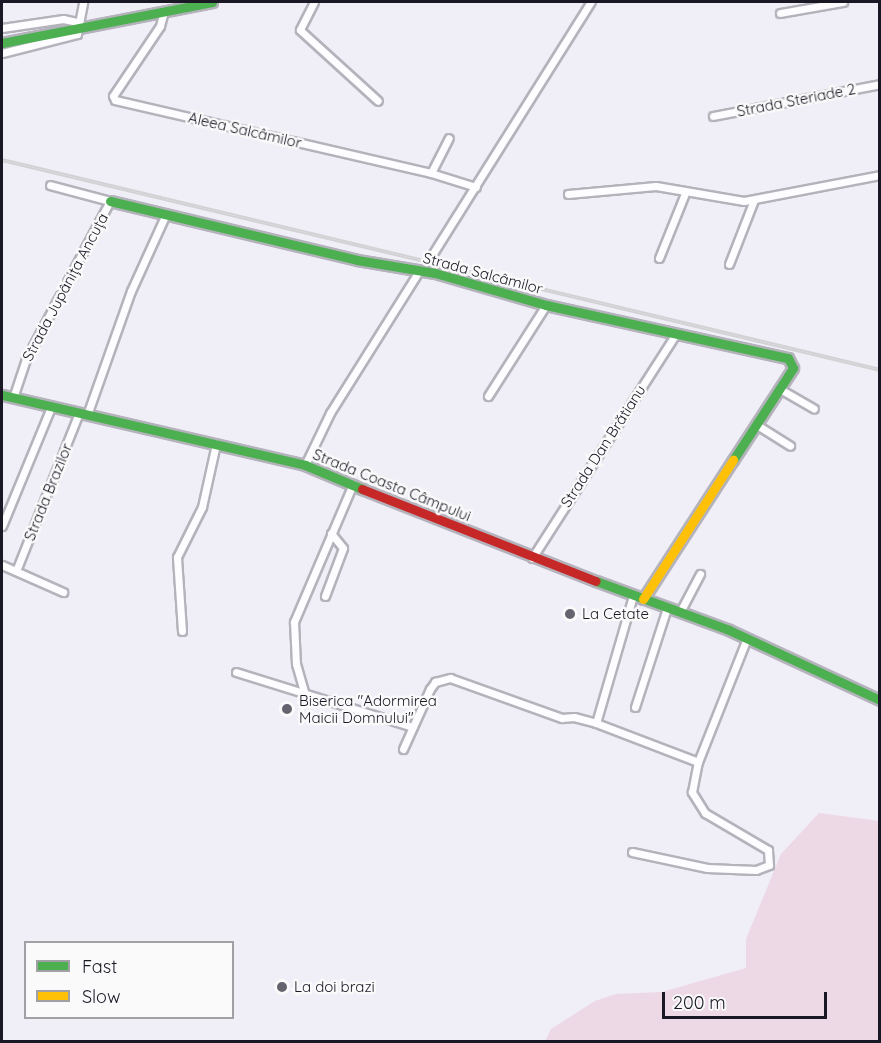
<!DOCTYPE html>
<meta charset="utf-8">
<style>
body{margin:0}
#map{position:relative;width:881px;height:1043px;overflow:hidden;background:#f0eef6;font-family:Quicksand,sans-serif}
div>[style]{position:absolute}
.green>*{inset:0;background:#edd8e6}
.roads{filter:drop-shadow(2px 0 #b4b3bc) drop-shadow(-2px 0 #b4b3bc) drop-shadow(0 2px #b4b3bc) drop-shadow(0 -2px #b4b3bc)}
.street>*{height:7px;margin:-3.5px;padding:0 3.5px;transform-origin:3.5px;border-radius:3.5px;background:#fdfcfe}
.fast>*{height:9px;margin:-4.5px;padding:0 4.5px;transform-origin:4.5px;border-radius:4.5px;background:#4caf50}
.slow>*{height:9px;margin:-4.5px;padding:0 4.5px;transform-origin:4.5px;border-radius:4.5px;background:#ffc107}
.jam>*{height:9px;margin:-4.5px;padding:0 4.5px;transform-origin:4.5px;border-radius:4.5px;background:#c62828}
.rail>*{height:4px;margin-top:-2px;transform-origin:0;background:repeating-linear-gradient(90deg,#fafafa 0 4.5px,#d2d2d5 0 9px);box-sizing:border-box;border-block:2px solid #d2d2d5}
.dots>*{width:16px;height:16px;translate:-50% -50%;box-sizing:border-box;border:3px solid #fafafa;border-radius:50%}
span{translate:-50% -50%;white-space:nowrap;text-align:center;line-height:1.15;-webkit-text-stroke:5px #fafafa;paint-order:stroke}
.street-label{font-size:15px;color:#1a1825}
.poi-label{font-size:15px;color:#1a1825}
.left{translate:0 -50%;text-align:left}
.frame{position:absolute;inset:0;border:3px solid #1a1825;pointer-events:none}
.legend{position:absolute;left:24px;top:941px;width:210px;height:78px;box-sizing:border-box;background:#fafafa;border:2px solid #a0a0a5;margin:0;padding:8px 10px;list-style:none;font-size:18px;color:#1a1825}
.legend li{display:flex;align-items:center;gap:12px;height:30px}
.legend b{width:30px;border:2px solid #a0a0a5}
.scale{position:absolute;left:662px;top:992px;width:165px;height:27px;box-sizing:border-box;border:3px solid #1a1825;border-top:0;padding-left:8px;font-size:18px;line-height:21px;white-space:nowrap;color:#1a1825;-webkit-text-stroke:4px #fafafa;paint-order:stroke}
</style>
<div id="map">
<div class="green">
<i style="clip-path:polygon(819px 813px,879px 821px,879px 1041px,545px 1041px,551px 1029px,595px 1001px,616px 994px,662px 992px,746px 968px,746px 939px,781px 854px)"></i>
</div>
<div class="roads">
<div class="street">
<i style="left:314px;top:2px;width:31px;rotate:117deg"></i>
<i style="left:300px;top:30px;width:105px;rotate:42.3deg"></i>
<i style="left:164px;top:11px;width:16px;rotate:105deg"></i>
<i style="left:160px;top:26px;width:84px;rotate:123.9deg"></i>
<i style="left:113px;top:96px;width:4px;rotate:63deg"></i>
<i style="left:115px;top:100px;width:324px;rotate:13deg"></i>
<i style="left:431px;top:173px;width:47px;rotate:17.3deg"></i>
<i style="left:780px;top:13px;width:64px;rotate:-9.9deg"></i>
<i style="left:2px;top:28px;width:62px;rotate:-8.4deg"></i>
<i style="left:63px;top:19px;width:14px;rotate:12deg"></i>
<i style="left:2px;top:53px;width:77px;rotate:-14.2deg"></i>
<i style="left:77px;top:34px;width:33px;rotate:-79deg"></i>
<i style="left:713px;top:116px;width:170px;rotate:-10.8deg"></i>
<i style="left:431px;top:173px;width:39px;rotate:-63deg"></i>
<i style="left:568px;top:194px;width:88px;rotate:-5.2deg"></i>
<i style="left:656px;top:186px;width:89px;rotate:9.7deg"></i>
<i style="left:744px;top:201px;width:138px;rotate:-10.8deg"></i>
<i style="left:432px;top:255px;width:299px;rotate:-57.9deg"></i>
<i style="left:659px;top:258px;width:72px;rotate:-68.1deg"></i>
<i style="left:729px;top:264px;width:69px;rotate:-68.7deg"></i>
<i style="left:780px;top:389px;width:39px;rotate:30deg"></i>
<i style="left:488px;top:396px;width:108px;rotate:-57.5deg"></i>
<i style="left:13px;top:398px;width:41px;rotate:-71.6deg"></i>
<i style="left:26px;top:359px;width:179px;rotate:-62deg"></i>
<i style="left:110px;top:201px;width:62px;rotate:-165.1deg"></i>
<i style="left:87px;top:415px;width:132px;rotate:-70.5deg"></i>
<i style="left:131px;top:291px;width:85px;rotate:-65.6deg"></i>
<i style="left:757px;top:425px;width:39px;rotate:32deg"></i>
<i style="left:305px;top:465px;width:58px;rotate:-64.3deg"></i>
<i style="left:330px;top:413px;width:168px;rotate:-57.9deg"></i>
<i style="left:2px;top:526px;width:129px;rotate:-67.6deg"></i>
<i style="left:532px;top:558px;width:266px;rotate:-57.3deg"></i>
<i style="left:2px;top:565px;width:67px;rotate:23.9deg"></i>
<i style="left:16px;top:571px;width:170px;rotate:-68.3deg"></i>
<i style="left:325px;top:596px;width:51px;rotate:-69.4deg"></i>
<i style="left:343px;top:548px;width:19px;rotate:-129deg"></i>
<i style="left:680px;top:612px;width:43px;rotate:-62.2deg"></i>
<i style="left:182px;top:631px;width:74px;rotate:-93.9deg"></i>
<i style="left:177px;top:557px;width:56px;rotate:-63.4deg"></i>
<i style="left:202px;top:507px;width:65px;rotate:-77.5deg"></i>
<i style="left:236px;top:672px;width:185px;rotate:17.3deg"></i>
<i style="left:305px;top:695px;width:32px;rotate:-106deg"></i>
<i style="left:296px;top:664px;width:42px;rotate:-92.7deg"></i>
<i style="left:294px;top:622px;width:150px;rotate:-66.9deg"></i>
<i style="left:635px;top:707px;width:104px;rotate:-72.1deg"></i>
<i style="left:596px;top:723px;width:132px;rotate:-73.8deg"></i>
<i style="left:403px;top:749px;width:66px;rotate:-65.8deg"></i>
<i style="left:430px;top:689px;width:9px;rotate:-54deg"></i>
<i style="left:435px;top:682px;width:16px;rotate:-15deg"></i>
<i style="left:450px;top:678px;width:119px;rotate:19.7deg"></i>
<i style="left:562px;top:718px;width:12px;rotate:-5deg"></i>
<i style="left:574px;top:717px;width:23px;rotate:15deg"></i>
<i style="left:596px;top:723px;width:109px;rotate:20.9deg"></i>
<i style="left:632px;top:852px;width:77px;rotate:12deg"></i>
<i style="left:707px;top:868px;width:49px;rotate:2.3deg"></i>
<i style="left:756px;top:870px;width:14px;rotate:-21deg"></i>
<i style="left:769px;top:865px;width:15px;rotate:-94deg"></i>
<i style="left:768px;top:850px;width:73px;rotate:-149.6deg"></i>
<i style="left:705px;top:813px;width:25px;rotate:-122deg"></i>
<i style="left:692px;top:792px;width:31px;rotate:-79deg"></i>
<i style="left:698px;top:762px;width:133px;rotate:-68.4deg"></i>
</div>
<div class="fast">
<i style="left:2px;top:43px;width:214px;rotate:-11deg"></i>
<i style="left:110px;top:201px;width:254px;rotate:13.4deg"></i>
<i style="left:357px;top:260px;width:79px;rotate:9.5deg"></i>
<i style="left:435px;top:273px;width:116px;rotate:16.1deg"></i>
<i style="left:546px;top:305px;width:248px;rotate:12.4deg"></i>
<i style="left:788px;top:358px;width:11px;rotate:63deg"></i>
<i style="left:793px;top:368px;width:110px;rotate:123.1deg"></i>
<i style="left:2px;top:395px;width:311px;rotate:13deg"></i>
<i style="left:305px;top:465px;width:62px;rotate:22.8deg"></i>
<i style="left:596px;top:581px;width:142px;rotate:20.2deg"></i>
<i style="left:729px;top:630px;width:166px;rotate:24.9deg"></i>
</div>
<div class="slow">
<i style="left:643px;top:599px;width:166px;rotate:-57.1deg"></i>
</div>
<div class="jam">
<i style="left:362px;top:489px;width:251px;rotate:21.5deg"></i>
</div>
</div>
<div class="rail">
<i style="left:2px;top:160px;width:903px;rotate:13.45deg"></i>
</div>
<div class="dots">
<i style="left:570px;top:614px;background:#65636e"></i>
<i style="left:287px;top:709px;background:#65636e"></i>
<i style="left:282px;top:987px;background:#65636e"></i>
</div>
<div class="street-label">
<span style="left:796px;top:100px;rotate:-11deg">Strada Steriade 2</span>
<span style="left:245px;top:130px;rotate:13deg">Aleea Salcâmilor</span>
<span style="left:483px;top:273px;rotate:15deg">Strada Salcâmilor</span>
<span style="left:65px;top:287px;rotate:-62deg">Strada Jupânița Ancuța</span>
<span style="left:603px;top:446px;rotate:-57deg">Strada Dan Brătianu</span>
<span style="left:392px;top:485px;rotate:22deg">Strada Coasta Câmpului</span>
<span style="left:48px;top:492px;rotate:-68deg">Strada Brazilor</span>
</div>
<div class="poi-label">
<span class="left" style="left:582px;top:614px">La Cetate</span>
<span class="left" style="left:299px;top:709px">Biserica "Adormirea<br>Maicii Domnului"</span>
<span class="left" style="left:294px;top:987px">La doi brazi</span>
</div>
<div class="frame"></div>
<ul class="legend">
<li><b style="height:8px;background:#4caf50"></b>Fast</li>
<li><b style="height:8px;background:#ffc107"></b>Slow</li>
</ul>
<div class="scale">200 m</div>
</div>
